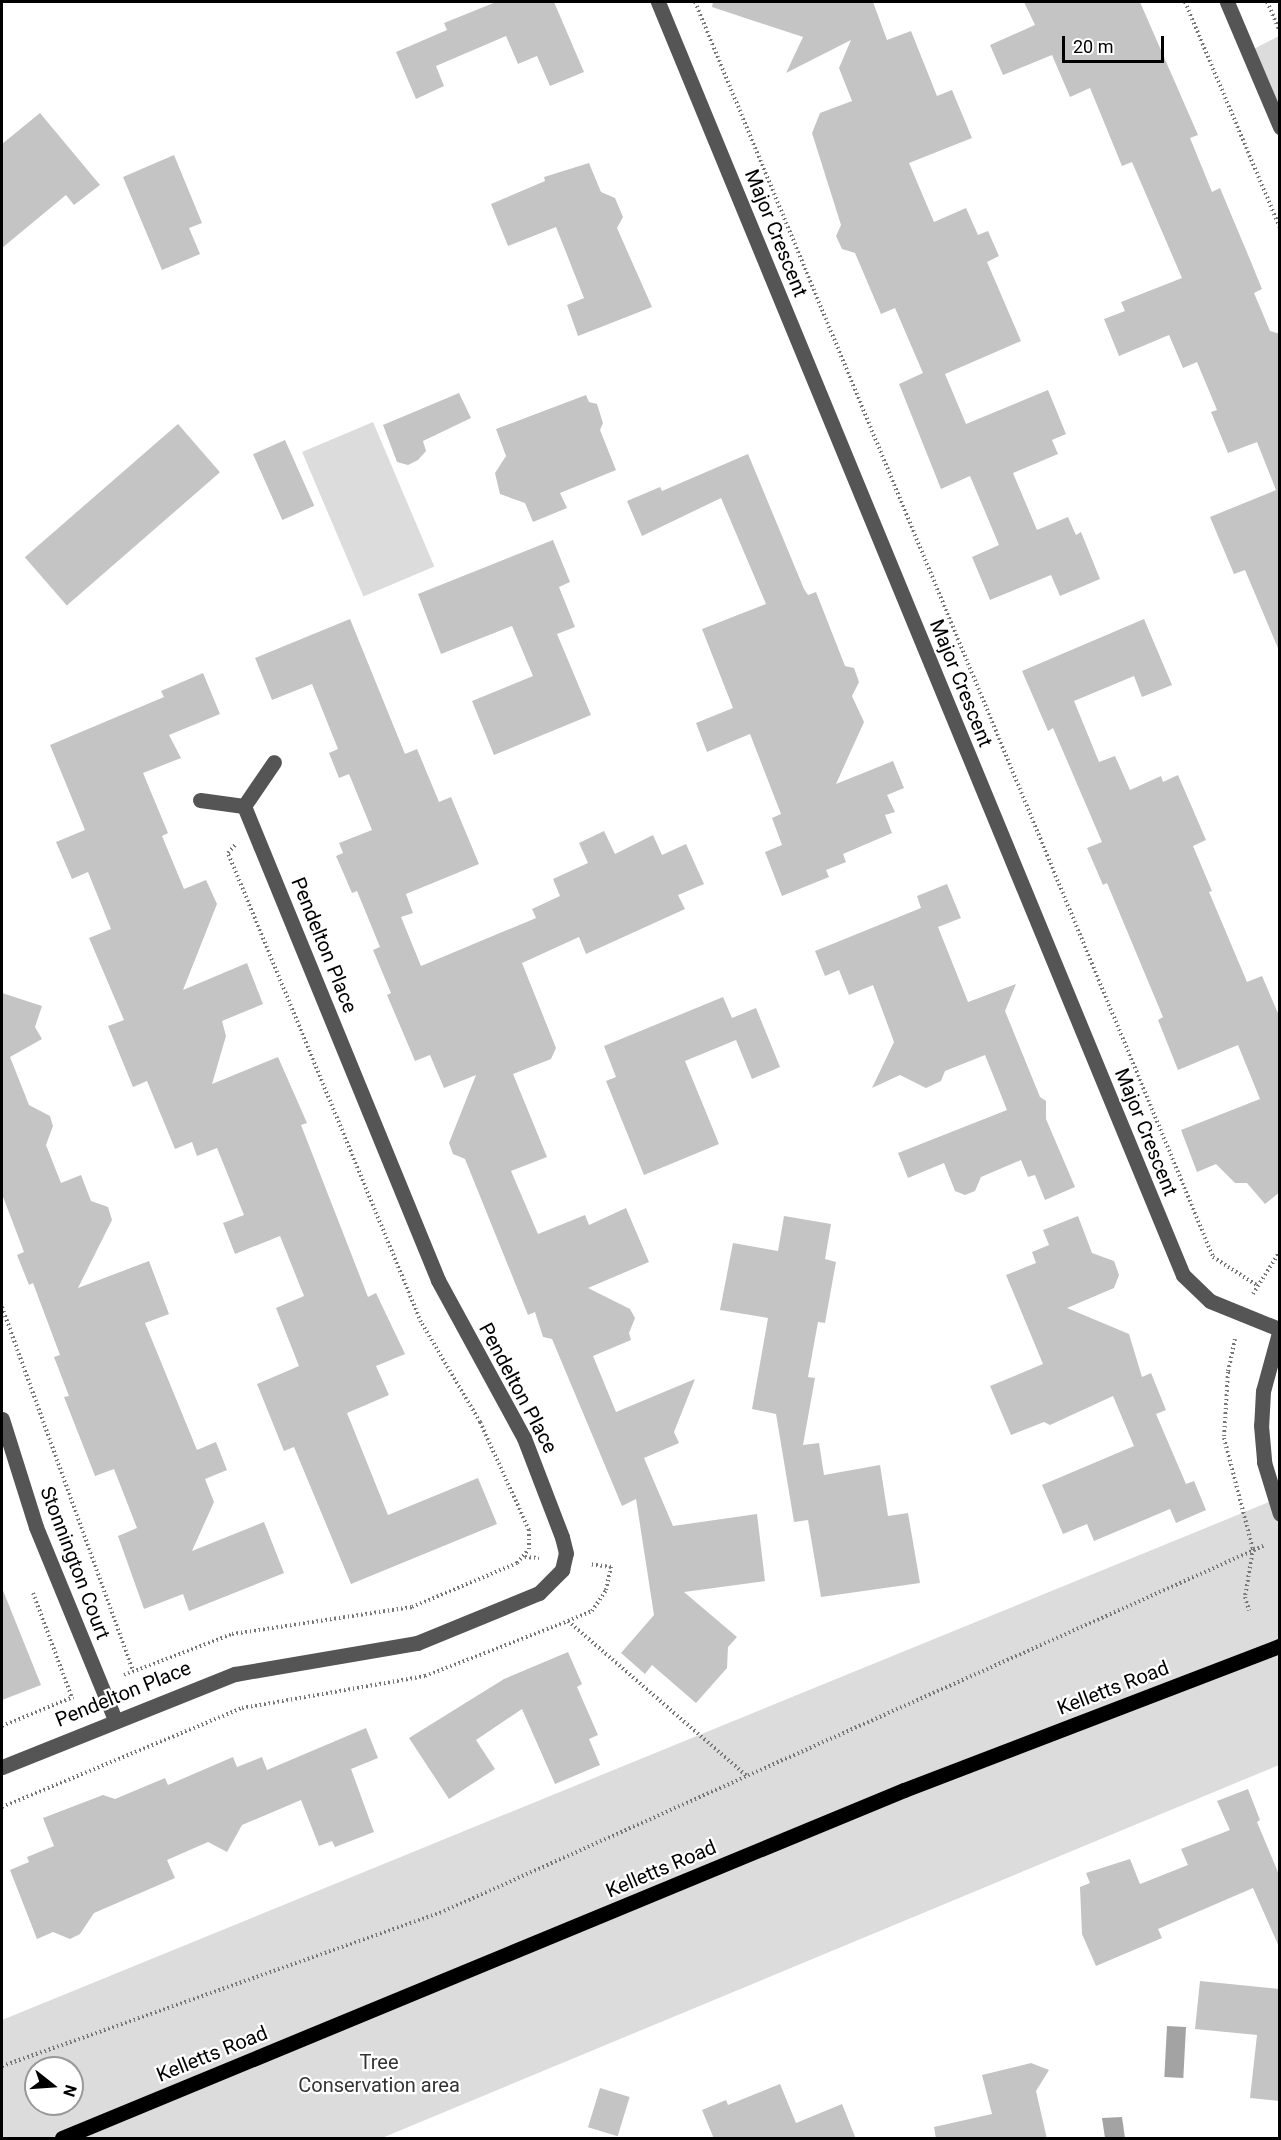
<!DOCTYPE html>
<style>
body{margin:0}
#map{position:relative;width:1281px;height:2140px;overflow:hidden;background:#fff;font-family:Roboto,sans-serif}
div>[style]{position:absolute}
.green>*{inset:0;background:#dcdcdc;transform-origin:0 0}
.water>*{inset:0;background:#a3a3a3;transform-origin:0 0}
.building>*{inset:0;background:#c4c4c4;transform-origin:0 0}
.path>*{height:4px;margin-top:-2px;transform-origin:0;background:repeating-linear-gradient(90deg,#777 0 1.5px,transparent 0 4.5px)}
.minor>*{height:15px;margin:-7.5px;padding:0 7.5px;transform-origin:7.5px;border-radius:7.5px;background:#555}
.major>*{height:15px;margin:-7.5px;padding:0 7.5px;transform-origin:7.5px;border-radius:7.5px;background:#000}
span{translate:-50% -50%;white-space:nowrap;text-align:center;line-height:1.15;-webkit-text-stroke:4.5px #fff;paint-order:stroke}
.street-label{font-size:20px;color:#000}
.park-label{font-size:20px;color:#333}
.frame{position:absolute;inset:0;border:3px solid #000;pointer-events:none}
.north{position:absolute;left:24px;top:2056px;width:60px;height:60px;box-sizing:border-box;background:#fff;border:2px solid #999;border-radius:50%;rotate:107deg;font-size:16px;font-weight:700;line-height:24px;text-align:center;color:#000}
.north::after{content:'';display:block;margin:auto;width:21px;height:27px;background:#000;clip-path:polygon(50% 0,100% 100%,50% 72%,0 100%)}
.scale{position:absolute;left:1062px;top:36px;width:102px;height:27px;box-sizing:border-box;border:3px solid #000;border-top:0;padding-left:8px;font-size:18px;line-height:21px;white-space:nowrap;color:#000;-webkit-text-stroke:4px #fff;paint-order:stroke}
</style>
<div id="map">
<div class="green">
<i style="clip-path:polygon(1279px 36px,1279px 129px,1248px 52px)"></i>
<i style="left:373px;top:422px;width:157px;height:77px;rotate:67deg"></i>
<i style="clip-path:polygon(evenodd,1279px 1498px,1279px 1765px,382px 2138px,2px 2138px,2px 2020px,1279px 1498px,36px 2068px,72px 2068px,72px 2104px,36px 2104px,36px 2068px)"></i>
</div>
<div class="water">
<i style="left:1167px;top:2026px;width:19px;height:51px;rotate:3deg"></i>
<i style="clip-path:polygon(1122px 2117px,1125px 2138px,1105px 2138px,1102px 2118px)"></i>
</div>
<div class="building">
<i style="clip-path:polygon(496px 2px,554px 2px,584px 72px,550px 86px,537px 56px,518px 64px,506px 36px,436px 66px,444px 86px,416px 99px,396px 52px,447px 30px,444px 23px)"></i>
<i style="clip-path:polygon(713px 2px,873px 2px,887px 40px,911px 31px,937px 96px,952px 90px,972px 138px,909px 163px,934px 222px,966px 208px,978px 235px,988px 231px,999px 256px,987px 262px,1021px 341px,945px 374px,966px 424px,1048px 390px,1066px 434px,1052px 440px,1058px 454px,1013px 473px,1037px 530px,1068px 517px,1076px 535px,1081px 532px,1100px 579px,1060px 596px,1051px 575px,990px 600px,972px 557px,999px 545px,970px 476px,941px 489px,899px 384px,923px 373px,895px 308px,881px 314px,855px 253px,842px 249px,836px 236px,841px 225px,812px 133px,820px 113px,852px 101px,839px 68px,851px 40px,786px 73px,803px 37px,712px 7px)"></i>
<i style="clip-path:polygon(1024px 2px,1140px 2px,1198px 135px,1190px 138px,1212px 192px,1220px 188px,1251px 262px,1262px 289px,1254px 293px,1270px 331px,1280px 334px,1280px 653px,1245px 570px,1234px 574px,1210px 517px,1276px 490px,1257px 442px,1228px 453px,1211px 412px,1217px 410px,1197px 362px,1183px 368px,1169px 335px,1119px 356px,1104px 319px,1125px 311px,1121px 302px,1182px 278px,1132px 162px,1122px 166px,1090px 88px,1070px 97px,1052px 55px,1003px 75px,990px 45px,1035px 25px)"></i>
<i style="clip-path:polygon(40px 113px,100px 185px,74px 205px,66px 195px,2px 248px,2px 144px)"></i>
<i style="clip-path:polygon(174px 155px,202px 223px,189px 228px,200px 254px,162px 270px,123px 177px)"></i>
<i style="clip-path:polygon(589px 163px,601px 192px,615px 198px,623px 217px,617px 228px,652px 307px,578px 336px,567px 305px,584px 298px,556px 227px,508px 246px,491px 204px,545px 181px,544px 177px)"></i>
<i style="clip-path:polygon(459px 393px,471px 418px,423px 441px,426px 451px,418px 460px,408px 465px,397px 462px,383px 425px)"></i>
<i style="clip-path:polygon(586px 395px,589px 402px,597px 404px,603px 423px,600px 430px,616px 470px,560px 493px,567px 508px,533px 522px,525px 503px,500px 494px,495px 473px,506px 456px,496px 429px)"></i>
<i style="left:178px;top:424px;width:64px;height:203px;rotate:49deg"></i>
<i style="left:285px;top:440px;width:72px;height:35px;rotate:66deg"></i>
<i style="clip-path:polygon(748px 454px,804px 589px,808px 595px,816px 592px,845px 666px,854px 668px,859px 682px,852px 696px,864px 722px,836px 784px,893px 761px,904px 788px,887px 795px,895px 812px,885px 815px,892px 833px,843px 854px,846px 862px,826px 870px,829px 877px,782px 896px,765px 852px,782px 845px,772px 818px,781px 814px,750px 734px,707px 752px,696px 723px,733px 708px,702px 629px,766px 604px,721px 498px,642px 536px,627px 501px,660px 487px,662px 491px)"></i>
<i style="clip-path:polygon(553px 540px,570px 582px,559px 587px,575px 627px,557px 634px,591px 715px,494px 755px,472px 701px,533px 676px,512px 626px,441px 654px,418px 594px)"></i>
<i style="clip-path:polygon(350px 619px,405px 754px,417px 749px,439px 802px,451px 797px,479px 864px,406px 894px,413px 913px,401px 917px,421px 966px,536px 918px,532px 909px,560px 896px,553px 879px,588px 863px,579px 843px,604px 831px,615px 854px,653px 835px,662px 855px,686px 844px,704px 884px,678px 895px,685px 909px,586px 954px,579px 937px,522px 963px,556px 1048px,551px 1059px,513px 1074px,547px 1157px,511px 1171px,538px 1234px,585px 1215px,589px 1225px,626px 1208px,649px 1262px,588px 1288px,630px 1309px,635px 1318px,629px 1333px,631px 1340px,593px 1356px,616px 1412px,695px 1379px,674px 1432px,679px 1443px,644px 1458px,673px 1526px,757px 1514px,765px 1581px,684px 1592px,737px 1637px,728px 1647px,727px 1668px,696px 1703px,652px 1665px,645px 1674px,621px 1653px,654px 1615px,636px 1499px,622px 1506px,552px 1339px,543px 1337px,535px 1312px,528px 1315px,465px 1159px,453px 1154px,449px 1143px,476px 1075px,444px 1088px,430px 1055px,415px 1061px,387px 995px,391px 993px,373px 950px,380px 947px,357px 891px,352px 893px,336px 856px,343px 853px,339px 843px,372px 830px,349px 774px,339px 778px,329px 753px,338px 749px,312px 684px,272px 700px,255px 658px)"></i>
<i style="clip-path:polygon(1144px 619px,1172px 685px,1142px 697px,1134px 676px,1074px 701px,1099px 762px,1115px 756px,1130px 790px,1161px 776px,1163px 782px,1178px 775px,1206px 840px,1193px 846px,1212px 891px,1209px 892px,1247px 982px,1262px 976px,1280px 1018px,1280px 1192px,1265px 1204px,1247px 1183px,1235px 1183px,1216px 1164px,1197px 1172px,1181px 1130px,1260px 1099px,1238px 1045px,1178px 1070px,1158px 1020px,1163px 1017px,1107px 883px,1103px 885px,1087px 848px,1102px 842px,1053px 728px,1048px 731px,1022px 671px)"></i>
<i style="clip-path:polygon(203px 673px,220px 714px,169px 735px,181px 758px,143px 773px,168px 833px,162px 836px,184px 889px,206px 880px,217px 904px,183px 990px,247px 963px,263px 1004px,222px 1021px,226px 1036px,212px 1084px,278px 1057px,307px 1123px,301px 1125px,368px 1297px,376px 1293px,405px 1354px,376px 1366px,389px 1395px,347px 1413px,388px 1515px,478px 1478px,497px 1524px,351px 1584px,294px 1447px,284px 1451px,257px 1384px,299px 1366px,276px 1308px,304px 1296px,280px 1236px,235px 1254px,223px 1223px,244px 1215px,217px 1148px,197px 1156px,192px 1142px,175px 1149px,147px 1081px,133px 1087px,108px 1026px,124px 1020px,89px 938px,111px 929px,88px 872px,72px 879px,56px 842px,85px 830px,50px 745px,164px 697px,161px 691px)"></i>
<i style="clip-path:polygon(947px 884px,961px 918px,938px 927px,968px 1002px,1016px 984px,1005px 1011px,1040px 1097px,1046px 1101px,1046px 1119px,1075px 1187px,1045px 1200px,1035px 1175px,1028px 1177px,1021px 1160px,981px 1177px,975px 1191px,965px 1195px,955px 1191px,944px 1163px,908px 1178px,898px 1153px,1007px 1110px,985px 1055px,945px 1071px,941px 1081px,926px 1088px,900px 1075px,872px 1088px,894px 1042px,873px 985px,849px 995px,839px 970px,825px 976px,815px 951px,921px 908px,917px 896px)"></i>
<i style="clip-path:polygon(2px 993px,42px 1006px,35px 1027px,42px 1039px,10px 1057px,29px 1105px,50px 1116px,53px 1126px,46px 1145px,61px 1183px,81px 1175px,91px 1201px,108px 1207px,112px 1220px,78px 1288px,149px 1261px,169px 1314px,145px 1323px,197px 1450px,216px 1442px,227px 1470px,205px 1479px,214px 1502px,192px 1551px,264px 1522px,284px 1573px,189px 1611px,183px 1594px,144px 1609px,118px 1536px,137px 1528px,114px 1469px,95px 1476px,64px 1397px,69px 1396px,54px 1357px,60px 1355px,33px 1283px,29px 1285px,17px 1255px,24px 1252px,2px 1194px)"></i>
<i style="clip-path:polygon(723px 997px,732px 1018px,756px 1008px,780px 1067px,752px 1079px,736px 1040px,685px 1061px,719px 1144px,644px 1175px,606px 1081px,616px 1077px,604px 1046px)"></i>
<i style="clip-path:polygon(784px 1216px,831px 1224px,825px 1259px,836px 1262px,825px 1323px,818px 1322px,808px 1377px,815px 1378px,803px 1445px,819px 1443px,824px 1475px,880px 1465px,888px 1516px,908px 1513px,920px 1583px,821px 1597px,808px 1520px,794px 1522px,776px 1414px,752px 1409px,768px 1318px,720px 1310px,733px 1243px,778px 1251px)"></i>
<i style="clip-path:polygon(1078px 1216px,1092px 1253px,1114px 1261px,1119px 1275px,1114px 1288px,1067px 1308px,1129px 1334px,1142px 1377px,1151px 1373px,1166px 1410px,1156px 1414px,1186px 1484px,1194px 1481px,1206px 1510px,1176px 1523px,1170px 1509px,1094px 1541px,1087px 1524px,1063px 1534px,1042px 1485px,1134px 1446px,1113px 1396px,1050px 1425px,1044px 1422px,1011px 1435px,990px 1386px,1043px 1364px,1006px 1275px,1036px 1263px,1032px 1252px,1049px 1245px,1043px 1230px)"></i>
<i style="clip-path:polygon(2px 1588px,41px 1685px,2px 1700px)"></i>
<i style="clip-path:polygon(568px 1652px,582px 1684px,577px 1687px,598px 1735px,589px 1739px,600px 1765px,555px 1784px,522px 1709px,476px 1740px,495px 1769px,449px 1799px,409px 1738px,504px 1679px)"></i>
<i style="clip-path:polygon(366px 1728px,378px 1758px,351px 1769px,374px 1832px,335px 1847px,332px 1841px,319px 1846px,301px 1800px,242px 1825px,227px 1852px,208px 1842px,167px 1860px,175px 1878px,94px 1913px,80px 1934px,70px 1939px,53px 1932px,37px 1939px,10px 1870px,29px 1862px,27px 1857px,54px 1846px,43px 1818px,103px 1795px,115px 1799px,165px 1778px,168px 1785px,233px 1757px,237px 1767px,262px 1757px,267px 1770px)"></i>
<i style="clip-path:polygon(1248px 1789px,1260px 1820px,1257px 1822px,1280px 1877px,1280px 1949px,1253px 1888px,1158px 1929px,1162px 1938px,1096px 1966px,1082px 1934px,1080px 1887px,1090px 1883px,1086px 1873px,1130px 1859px,1140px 1884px,1188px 1865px,1181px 1849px,1230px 1830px,1217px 1801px)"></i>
<i style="clip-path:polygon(1200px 1981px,1280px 1989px,1280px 2101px,1250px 2098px,1257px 2035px,1195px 2029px)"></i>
<i style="clip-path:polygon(1031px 2063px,1049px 2070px,1036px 2091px,1047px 2139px,936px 2139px,934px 2127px,992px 2114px,982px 2075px)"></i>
<i style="clip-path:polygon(780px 2084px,796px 2123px,842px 2104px,856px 2139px,714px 2139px,702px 2110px,726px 2100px,728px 2105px)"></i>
<i style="left:600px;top:2088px;width:31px;height:41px;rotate:17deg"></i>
</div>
<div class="path">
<i style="left:695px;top:2px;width:1358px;rotate:67.57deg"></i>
<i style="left:1213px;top:1257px;width:54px;rotate:32.8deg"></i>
<i style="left:1185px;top:2px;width:245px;rotate:67.2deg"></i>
<i style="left:1267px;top:2px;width:32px;rotate:66deg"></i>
<i style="left:1253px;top:1294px;width:51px;rotate:-57.9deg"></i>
<i style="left:2px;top:1307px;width:387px;rotate:70.2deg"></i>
<i style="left:1235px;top:1339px;width:34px;rotate:102deg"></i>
<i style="left:1228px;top:1372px;width:66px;rotate:93.5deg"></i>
<i style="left:1224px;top:1438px;width:115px;rotate:75.4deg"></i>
<i style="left:1253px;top:1549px;width:49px;rotate:99.5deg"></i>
<i style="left:1245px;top:1597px;width:14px;rotate:73deg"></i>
<i style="left:525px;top:1557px;width:14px;rotate:4deg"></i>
<i style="left:33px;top:1593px;width:112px;rotate:69.6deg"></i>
<i style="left:568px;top:1621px;width:237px;rotate:40.9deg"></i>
<i style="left:124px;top:1675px;width:116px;rotate:-20.8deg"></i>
<i style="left:232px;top:1634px;width:182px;rotate:-8.5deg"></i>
<i style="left:412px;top:1607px;width:114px;rotate:-22.7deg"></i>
<i style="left:517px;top:1563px;width:18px;rotate:-49deg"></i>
<i style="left:529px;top:1549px;width:19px;rotate:-90deg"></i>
<i style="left:529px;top:1530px;width:119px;rotate:-114.4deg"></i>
<i style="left:480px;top:1422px;width:116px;rotate:-120.5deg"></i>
<i style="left:421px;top:1322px;width:507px;rotate:-112.37deg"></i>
<i style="left:228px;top:853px;width:11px;rotate:-49deg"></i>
<i style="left:2px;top:1726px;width:77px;rotate:-22.2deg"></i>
<i style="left:2px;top:1807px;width:260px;rotate:-22.4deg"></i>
<i style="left:242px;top:1708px;width:186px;rotate:-9.9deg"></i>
<i style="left:425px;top:1676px;width:153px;rotate:-21deg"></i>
<i style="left:568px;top:1621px;width:26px;rotate:-23deg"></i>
<i style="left:592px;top:1611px;width:25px;rotate:-56deg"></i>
<i style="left:606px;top:1590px;width:24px;rotate:-78deg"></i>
<i style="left:611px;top:1567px;width:22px;rotate:-172deg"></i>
<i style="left:2px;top:2066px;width:468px;rotate:-19.3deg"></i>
<i style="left:444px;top:1911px;width:897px;rotate:-24.02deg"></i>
</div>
<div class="minor">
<i style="left:658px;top:2px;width:1377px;rotate:67.59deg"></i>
<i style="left:1183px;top:1275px;width:37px;rotate:44deg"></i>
<i style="left:1210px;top:1301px;width:74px;rotate:22.1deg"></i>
<i style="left:1227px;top:2px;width:136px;rotate:67deg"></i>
<i style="left:200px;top:800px;width:44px;rotate:7.8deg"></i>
<i style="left:244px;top:806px;width:53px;rotate:-55.7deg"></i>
<i style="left:1280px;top:1329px;width:64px;rotate:105.3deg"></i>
<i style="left:1263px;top:1391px;width:34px;rotate:93deg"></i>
<i style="left:1261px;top:1425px;width:37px;rotate:85deg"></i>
<i style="left:1264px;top:1462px;width:54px;rotate:72.9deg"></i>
<i style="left:2px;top:1419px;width:113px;rotate:72.5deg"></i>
<i style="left:36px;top:1527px;width:209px;rotate:67.7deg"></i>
<i style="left:2px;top:1767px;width:251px;rotate:-21.8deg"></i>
<i style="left:235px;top:1674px;width:185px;rotate:-9.7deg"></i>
<i style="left:417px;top:1643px;width:132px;rotate:-22.3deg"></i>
<i style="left:539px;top:1593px;width:33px;rotate:-45deg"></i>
<i style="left:562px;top:1570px;width:17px;rotate:-77deg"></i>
<i style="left:566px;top:1553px;width:16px;rotate:-104deg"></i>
<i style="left:562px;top:1537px;width:106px;rotate:-111deg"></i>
<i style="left:524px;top:1438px;width:180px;rotate:-118.6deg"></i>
<i style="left:438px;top:1280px;width:512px;rotate:-112.26deg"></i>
</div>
<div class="major">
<i style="left:62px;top:2138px;width:911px;rotate:-22.46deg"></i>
<i style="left:904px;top:1790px;width:403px;rotate:-21deg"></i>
</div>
<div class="street-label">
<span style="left:776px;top:233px;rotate:68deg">Major Crescent</span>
<span style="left:961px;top:683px;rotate:68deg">Major Crescent</span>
<span style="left:324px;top:945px;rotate:68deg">Pendelton Place</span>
<span style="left:1146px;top:1132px;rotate:68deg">Major Crescent</span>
<span style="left:518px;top:1388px;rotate:62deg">Pendelton Place</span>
<span style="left:75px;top:1563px;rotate:69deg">Stonnington Court</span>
<span style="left:1113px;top:1688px;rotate:-21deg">Kelletts Road</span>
<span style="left:123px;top:1694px;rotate:-22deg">Pendelton Place</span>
<span style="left:661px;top:1869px;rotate:-23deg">Kelletts Road</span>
<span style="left:212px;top:2054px;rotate:-22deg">Kelletts Road</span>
</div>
<div class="park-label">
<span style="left:379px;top:2074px">Tree<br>Conservation area</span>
</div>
<div class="frame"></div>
<div class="north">N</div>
<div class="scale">20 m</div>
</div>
